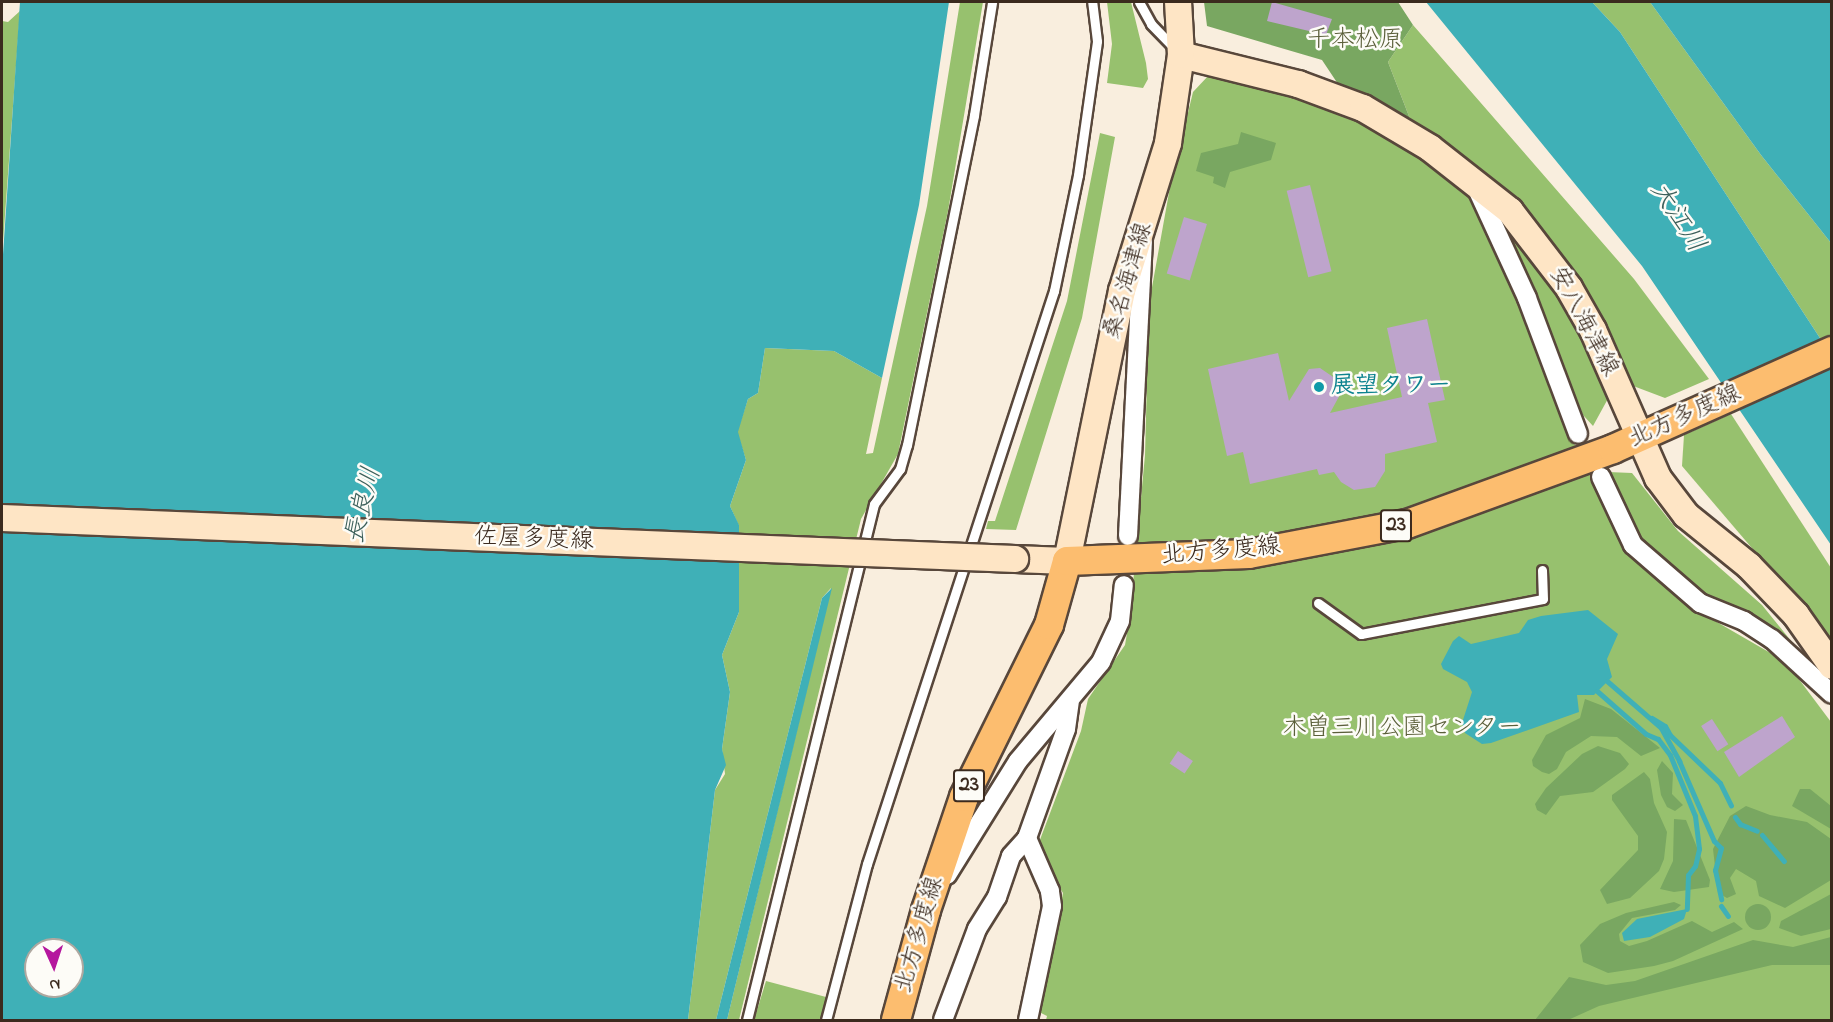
<!DOCTYPE html>
<meta charset="utf-8">
<style>
body{margin:0}
#map{position:relative;width:1833px;height:1022px;overflow:hidden;background:#f9eede;font-family:"Indie Flower","Klee One",sans-serif}
div>[style]{position:absolute}
.green>*{inset:0;background:#97c16e}
.forest>*{inset:0;background:#79a761}
.round{border-radius:50%}
.water>*{inset:0;background:#3fb0b7}
.stream>*{height:5px;margin:-2.5px;padding:0 2.5px;transform-origin:2.5px;border-radius:2.5px;background:#3fb0b7}
.building>*{inset:0;background:#bea4cc;transform-origin:0 0}
.roads{filter:drop-shadow(2px 0 #58473b) drop-shadow(-2px 0 #58473b) drop-shadow(0 2px #58473b) drop-shadow(0 -2px #58473b)}
.service>*{height:9px;margin:-4.5px;padding:0 4.5px;transform-origin:4.5px;border-radius:4.5px;background:#fff}
.minor>*{height:18px;margin:-9px;padding:0 9px;transform-origin:9px;border-radius:9px;background:#fff}
.secondary>*{height:26px;margin:-13px;padding:0 13px;transform-origin:13px;border-radius:13px;background:#fee5c5}
.primary>*{height:28px;margin:-14px;padding:0 14px;transform-origin:14px;border-radius:14px;background:#fcbd6f}
.bridges{filter:drop-shadow(2px 0 #58473b) drop-shadow(-2px 0 #58473b) drop-shadow(0 2px #58473b) drop-shadow(0 -2px #58473b)}
.secondary-bridge>*{height:26px;margin:-13px;padding:0 13px;transform-origin:13px;border-radius:13px;background:#fee5c5}
.dots>*{width:16px;height:16px;translate:-50% -50%;box-sizing:border-box;border:3px solid #fdfcf7;border-radius:50%}
span{translate:-50% -50%;white-space:nowrap;text-align:center;line-height:1.15;-webkit-text-stroke:5px #fdfcf7;paint-order:stroke}
.shield-label span{padding:2px 4px;background:#fdfcf7;border:2px solid;border-radius:4px;-webkit-text-stroke-width:0}
.shield-label{font-size:22px;color:#3b2a1e;font-weight:700}
.park-label{font-size:24px;color:#5b5f3a}
.street-label{font-size:24px;color:#3b2a1e}
.culture-label{font-size:24px;color:#0d838f;font-weight:700}
.left{translate:0 -50%;text-align:left}
.water-label{font-size:26px;color:#3d605b;font-style:italic}
.frame{position:absolute;inset:0;border:3px solid #3b2a1e;pointer-events:none}
.north{position:absolute;left:24px;top:938px;width:60px;height:60px;box-sizing:border-box;background:#fdfcf7;border:2px solid #afa8a0;border-radius:50%;rotate:177deg;font-size:16px;font-weight:700;line-height:24px;text-align:center;color:#3b2a1e}
.north::after{content:'';display:block;margin:auto;width:21px;height:27px;background:#b5179e;clip-path:polygon(50% 0,100% 100%,50% 72%,0 100%)}
</style>
<div id="map">
<div class="green">
<i style="clip-path:polygon(960px 2px,983px 2px,948px 211px,898px 454px,861px 519px,739px 1020px,727px 1020px,831px 588px,822px 598px,716px 1020px,688px 1020px,715px 790px,725px 774px,722px 749px,730px 692px,722px 655px,739px 612px,739px 526px,730px 506px,746px 460px,737px 432px,748px 399px,758px 393px,765px 348px,834px 351px,882px 378px,866px 454px,873px 453px,927px 206px)"></i>
<i style="clip-path:polygon(1107px 2px,1131px 2px,1146px 63px,1148px 79px,1143px 88px,1107px 83px,1112px 44px)"></i>
<i style="clip-path:polygon(1592px 2px,1650px 2px,1761px 155px,1831px 243px,1831px 355px,1620px 32px)"></i>
<i style="clip-path:polygon(20px 11px,3px 242px,2px 21px,8px 22px)"></i>
<i style="clip-path:polygon(1413px 25px,1634px 279px,1709px 379px,1665px 398px,1628px 384px,1602px 322px,1581px 282px,1552px 241px,1475px 164px,1412px 124px,1388px 62px)"></i>
<i style="clip-path:polygon(1229px 74px,1364px 116px,1445px 168px,1475px 206px,1516px 284px,1563px 422px,1627px 547px,1662px 583px,1696px 610px,1786px 662px,1831px 722px,1831px 1020px,1046px 1020px,1047px 1016px,1039px 1012px,1063px 893px,1042px 860px,1038px 845px,1081px 731px,1088px 699px,1125px 645px,1130px 616px,1145px 455px,1149px 304px,1170px 187px,1193px 92px,1209px 75px)"></i>
<i style="clip-path:polygon(1100px 133px,1115px 137px,1082px 318px,1016px 530px,986px 529px,988px 521px,995px 521px,1067px 301px)"></i>
<i style="clip-path:polygon(1496px 211px,1536px 257px,1582px 334px,1610px 395px,1593px 426px,1583px 415px,1518px 252px)"></i>
<i style="clip-path:polygon(1731px 414px,1831px 568px,1831px 641px,1682px 466px,1684px 435px)"></i>
<i style="clip-path:polygon(1608px 472px,1632px 473px,1678px 531px,1762px 605px,1796px 647px,1781px 635px,1707px 599px,1641px 541px)"></i>
<i style="clip-path:polygon(766px 981px,826px 997px,820px 1020px,754px 1020px)"></i>
</div>
<div class="forest">
<i style="clip-path:polygon(1204px 2px,1398px 2px,1413px 25px,1388px 62px,1412px 124px,1340px 87px,1322px 60px,1207px 26px)"></i>
<i style="clip-path:polygon(1241px 132px,1276px 143px,1271px 160px,1230px 172px,1225px 188px,1213px 183px,1214px 177px,1196px 171px,1201px 153px,1238px 144px)"></i>
<i style="clip-path:polygon(1585px 699px,1611px 709px,1660px 748px,1641px 756px,1617px 737px,1591px 736px,1566px 752px,1557px 769px,1549px 774px,1542px 772px,1533px 766px,1532px 760px,1546px 735px,1580px 718px)"></i>
<i style="clip-path:polygon(1598px 746px,1620px 753px,1629px 764px,1625px 769px,1593px 792px,1560px 796px,1546px 815px,1537px 810px,1535px 804px,1546px 788px,1582px 754px)"></i>
<i style="clip-path:polygon(1662px 761px,1673px 773px,1672px 794px,1683px 805px,1675px 811px,1667px 807px,1661px 795px,1657px 770px)"></i>
<i style="clip-path:polygon(1644px 772px,1650px 779px,1654px 803px,1667px 832px,1664px 859px,1659px 871px,1630px 898px,1607px 904px,1600px 890px,1638px 850px,1638px 836px,1612px 800px,1612px 795px)"></i>
<i style="clip-path:polygon(1800px 789px,1810px 789px,1831px 806px,1831px 829px,1792px 806px)"></i>
<i style="clip-path:polygon(1746px 806px,1770px 815px,1807px 822px,1831px 839px,1831px 880px,1785px 908px,1759px 896px,1756px 881px,1736px 869px,1730px 878px,1736px 894px,1727px 898px,1718px 893px,1713px 849px,1730px 816px)"></i>
<i style="clip-path:polygon(1674px 819px,1686px 820px,1710px 880px,1709px 887px,1674px 892px,1660px 889px,1673px 861px)"></i>
<i style="clip-path:polygon(1831px 894px,1831px 929px,1801px 936px,1779px 928px,1781px 921px)"></i>
<i style="clip-path:polygon(1674px 902px,1681px 905px,1675px 910px,1632px 918px,1619px 934px,1620px 941px,1629px 946px,1647px 941px,1692px 921px,1712px 932px,1734px 922px,1743px 929px,1673px 961px,1654px 966px,1608px 973px,1583px 962px,1580px 945px,1600px 924px,1626px 913px)"></i>
<i class="round" style="left:1745px;top:904px;width:26px;height:26px"></i>
<i style="clip-path:polygon(1831px 937px,1831px 965px,1772px 965px,1599px 1006px,1568px 1020px,1535px 1020px,1569px 977px,1606px 985px,1635px 981px,1753px 940px,1793px 947px)"></i>
</div>
<div class="water">
<i style="clip-path:polygon(evenodd,20px 2px,949px 2px,919px 205px,882px 378px,834px 351px,765px 348px,758px 393px,748px 399px,738px 432px,746px 460px,730px 506px,739px 525px,739px 612px,722px 655px,730px 692px,722px 749px,726px 765px,715px 790px,688px 1020px,2px 1020px,2px 269px,20px 2px,36px 950px,72px 950px,72px 986px,36px 986px,36px 950px)"></i>
<i style="clip-path:polygon(1426px 2px,1592px 2px,1620px 32px,1831px 355px,1831px 545px,1642px 266px)"></i>
<i style="clip-path:polygon(1650px 2px,1831px 2px,1831px 243px,1761px 155px)"></i>
<i style="clip-path:polygon(832px 588px,727px 1020px,716px 1020px,822px 598px)"></i>
<i style="clip-path:polygon(1588px 610px,1618px 634px,1607px 659px,1612px 677px,1594px 695px,1577px 695px,1579px 712px,1491px 743px,1482px 744px,1465px 733px,1462px 723px,1472px 692px,1467px 682px,1443px 669px,1441px 664px,1453px 641px,1459px 636px,1471px 644px,1519px 633px,1528px 620px,1541px 616px)"></i>
<i style="clip-path:polygon(1687px 909px,1684px 919px,1650px 937px,1624px 941px,1622px 933px,1637px 919px)"></i>
</div>
<div class="stream">
<i style="left:1607px;top:681px;width:72px;rotate:41deg"></i>
<i style="left:1661px;top:728px;width:38px;rotate:61deg"></i>
<i style="left:1679px;top:761px;width:87px;rotate:66.4deg"></i>
<i style="left:1714px;top:841px;width:10px;rotate:45deg"></i>
<i style="left:1721px;top:848px;width:23px;rotate:105deg"></i>
<i style="left:1715px;top:870px;width:30px;rotate:78deg"></i>
<i style="left:1597px;top:691px;width:65px;rotate:41.3deg"></i>
<i style="left:1646px;top:734px;width:13px;rotate:23deg"></i>
<i style="left:1658px;top:739px;width:20px;rotate:53deg"></i>
<i style="left:1670px;top:755px;width:66px;rotate:67.7deg"></i>
<i style="left:1695px;top:816px;width:33px;rotate:83deg"></i>
<i style="left:1699px;top:849px;width:17px;rotate:103deg"></i>
<i style="left:1695px;top:866px;width:11px;rotate:128deg"></i>
<i style="left:1688px;top:875px;width:34px;rotate:92deg"></i>
<i style="left:1652px;top:718px;width:15px;rotate:32deg"></i>
<i style="left:1665px;top:726px;width:10px;rotate:61deg"></i>
<i style="left:1670px;top:735px;width:69px;rotate:43.8deg"></i>
<i style="left:1720px;top:783px;width:25px;rotate:64deg"></i>
<i style="left:1735px;top:817px;width:9px;rotate:54deg"></i>
<i style="left:1740px;top:824px;width:18px;rotate:22deg"></i>
<i style="left:1762px;top:835px;width:34px;rotate:50deg"></i>
<i style="left:1721px;top:906px;width:12px;rotate:55deg"></i>
</div>
<div class="building">
<i style="clip-path:polygon(1272px 2px,1332px 19px,1324px 40px,1309px 31px,1267px 21px)"></i>
<i style="left:1310px;top:185px;width:89px;height:24px;rotate:76deg"></i>
<i style="left:1184px;top:217px;width:24px;height:59px;rotate:17deg"></i>
<i style="clip-path:polygon(1427px 319px,1445px 400px,1428px 403px,1437px 442px,1385px 454px,1385px 471px,1375px 487px,1354px 490px,1341px 482px,1334px 472px,1319px 475px,1317px 469px,1250px 484px,1243px 452px,1227px 456px,1208px 369px,1278px 353px,1289px 401px,1309px 369px,1320px 368px,1339px 381px,1342px 391px,1330px 413px,1402px 397px,1387px 328px)"></i>
<i style="clip-path:polygon(1782px 716px,1795px 737px,1739px 777px,1724px 752px)"></i>
<i style="left:1712px;top:719px;width:30px;height:13px;rotate:57deg"></i>
<i style="left:1178px;top:751px;width:18px;height:15px;rotate:34deg"></i>
</div>
<div class="roads">
<div class="service">
<i style="left:1139px;top:2px;width:25px;rotate:61deg"></i>
<i style="left:1151px;top:24px;width:35px;rotate:46deg"></i>
<i style="left:1318px;top:603px;width:53px;rotate:35.8deg"></i>
<i style="left:1361px;top:634px;width:185px;rotate:-10.9deg"></i>
<i style="left:1543px;top:599px;width:29px;rotate:-92deg"></i>
<i style="left:747px;top:1020px;width:531px;rotate:-76.17deg"></i>
<i style="left:874px;top:504px;width:44px;rotate:-53.4deg"></i>
<i style="left:900px;top:469px;width:25px;rotate:-74deg"></i>
<i style="left:907px;top:445px;width:337px;rotate:-78.5deg"></i>
<i style="left:974px;top:115px;width:114px;rotate:-80.9deg"></i>
<i style="left:826px;top:1020px;width:161px;rotate:-75.3deg"></i>
<i style="left:867px;top:864px;width:603px;rotate:-71.93deg"></i>
<i style="left:1054px;top:291px;width:118px;rotate:-78.3deg"></i>
<i style="left:1078px;top:175px;width:135px;rotate:-81.9deg"></i>
<i style="left:1097px;top:41px;width:39px;rotate:-97deg"></i>
</div>
<div class="minor">
<i style="left:1476px;top:187px;width:122px;rotate:65.3deg"></i>
<i style="left:1527px;top:298px;width:145px;rotate:69.4deg"></i>
<i style="left:1601px;top:477px;width:75px;rotate:64.8deg"></i>
<i style="left:1633px;top:545px;width:89px;rotate:40.9deg"></i>
<i style="left:1700px;top:603px;width:48px;rotate:22.2deg"></i>
<i style="left:1744px;top:621px;width:33px;rotate:33deg"></i>
<i style="left:1772px;top:639px;width:81px;rotate:42.5deg"></i>
<i style="left:1128px;top:536px;width:295px;rotate:-87.1deg"></i>
<i style="left:947px;top:875px;width:134px;rotate:-58.1deg"></i>
<i style="left:1018px;top:761px;width:129px;rotate:-50deg"></i>
<i style="left:1101px;top:662px;width:45px;rotate:-65.1deg"></i>
<i style="left:1120px;top:621px;width:36px;rotate:-84deg"></i>
<i style="left:943px;top:1020px;width:97px;rotate:-69.5deg"></i>
<i style="left:977px;top:929px;width:38px;rotate:-58deg"></i>
<i style="left:997px;top:897px;width:43px;rotate:-71.1deg"></i>
<i style="left:1011px;top:856px;width:24px;rotate:-48deg"></i>
<i style="left:1028px;top:1020px;width:116px;rotate:-78.1deg"></i>
<i style="left:1052px;top:906px;width:15px;rotate:-98deg"></i>
<i style="left:1050px;top:891px;width:58px;rotate:-113.5deg"></i>
<i style="left:1027px;top:838px;width:116px;rotate:-70.3deg"></i>
<i style="left:1066px;top:729px;width:27px;rotate:-82deg"></i>
</div>
<div class="secondary">
<i style="left:1181px;top:55px;width:121px;rotate:13.9deg"></i>
<i style="left:1298px;top:84px;width:69px;rotate:20.3deg"></i>
<i style="left:1363px;top:108px;width:78px;rotate:30.8deg"></i>
<i style="left:1430px;top:148px;width:102px;rotate:38.2deg"></i>
<i style="left:1510px;top:211px;width:97px;rotate:52.5deg"></i>
<i style="left:1569px;top:288px;width:48px;rotate:60.3deg"></i>
<i style="left:1593px;top:330px;width:162px;rotate:66.3deg"></i>
<i style="left:1658px;top:478px;width:46px;rotate:52.9deg"></i>
<i style="left:1686px;top:515px;width:81px;rotate:39deg"></i>
<i style="left:1749px;top:566px;width:68px;rotate:46.2deg"></i>
<i style="left:1796px;top:615px;width:62px;rotate:54.8deg"></i>
<i style="left:1015px;top:559px;width:52px;rotate:2.2deg"></i>
<i style="left:1067px;top:561px;width:276px;rotate:-78.5deg"></i>
<i style="left:1122px;top:291px;width:155px;rotate:-72.7deg"></i>
<i style="left:1168px;top:143px;width:89px;rotate:-81.6deg"></i>
<i style="left:1181px;top:55px;width:53px;rotate:-93.2deg"></i>
</div>
<div class="primary">
<i style="left:896px;top:1020px;width:114px;rotate:-74.7deg"></i>
<i style="left:926px;top:910px;width:119px;rotate:-71.4deg"></i>
<i style="left:964px;top:797px;width:192px;rotate:-63.7deg"></i>
<i style="left:1049px;top:625px;width:66px;rotate:-74.3deg"></i>
<i style="left:1067px;top:561px;width:182px;rotate:-2.2deg"></i>
<i style="left:1249px;top:554px;width:161px;rotate:-10.8deg"></i>
<i style="left:1407px;top:524px;width:219px;rotate:-20deg"></i>
<i style="left:1613px;top:449px;width:240px;rotate:-24.1deg"></i>
</div>
</div>
<div class="bridges">
<div class="secondary-bridge">
<i style="left:2px;top:518px;width:1014px;rotate:2.32deg"></i>
</div>
</div>
<div class="dots">
<i style="left:1319px;top:387px;background:#0f9aa8"></i>
</div>
<div class="shield-label">
<span style="left:1396px;top:526px">23</span>
<span style="left:969px;top:786px">23</span>
</div>
<div class="park-label">
<span style="left:1355px;top:41px">千本松原</span>
<span style="left:1402px;top:729px">木曽三川公園センター</span>
</div>
<div class="street-label">
<span style="left:1129px;top:281px;rotate:-74deg">桑名海津線</span>
<span style="left:1583px;top:322px;rotate:62deg">安八海津線</span>
<span style="left:1685px;top:417px;rotate:-24deg">北方多度線</span>
<span style="left:534px;top:540px;rotate:2deg">佐屋多度線</span>
<span style="left:1221px;top:552px;rotate:-5deg">北方多度線</span>
<span style="left:920px;top:935px;rotate:-74deg">北方多度線</span>
</div>
<div class="culture-label">
<span class="left" style="left:1331px;top:387px">展望タワー</span>
</div>
<div class="water-label">
<span style="left:1676px;top:218px;rotate:57deg">大江川</span>
<span style="left:365px;top:506px;rotate:-76deg">長良川</span>
</div>
<div class="frame"></div>
<div class="north">N</div>
</div>
